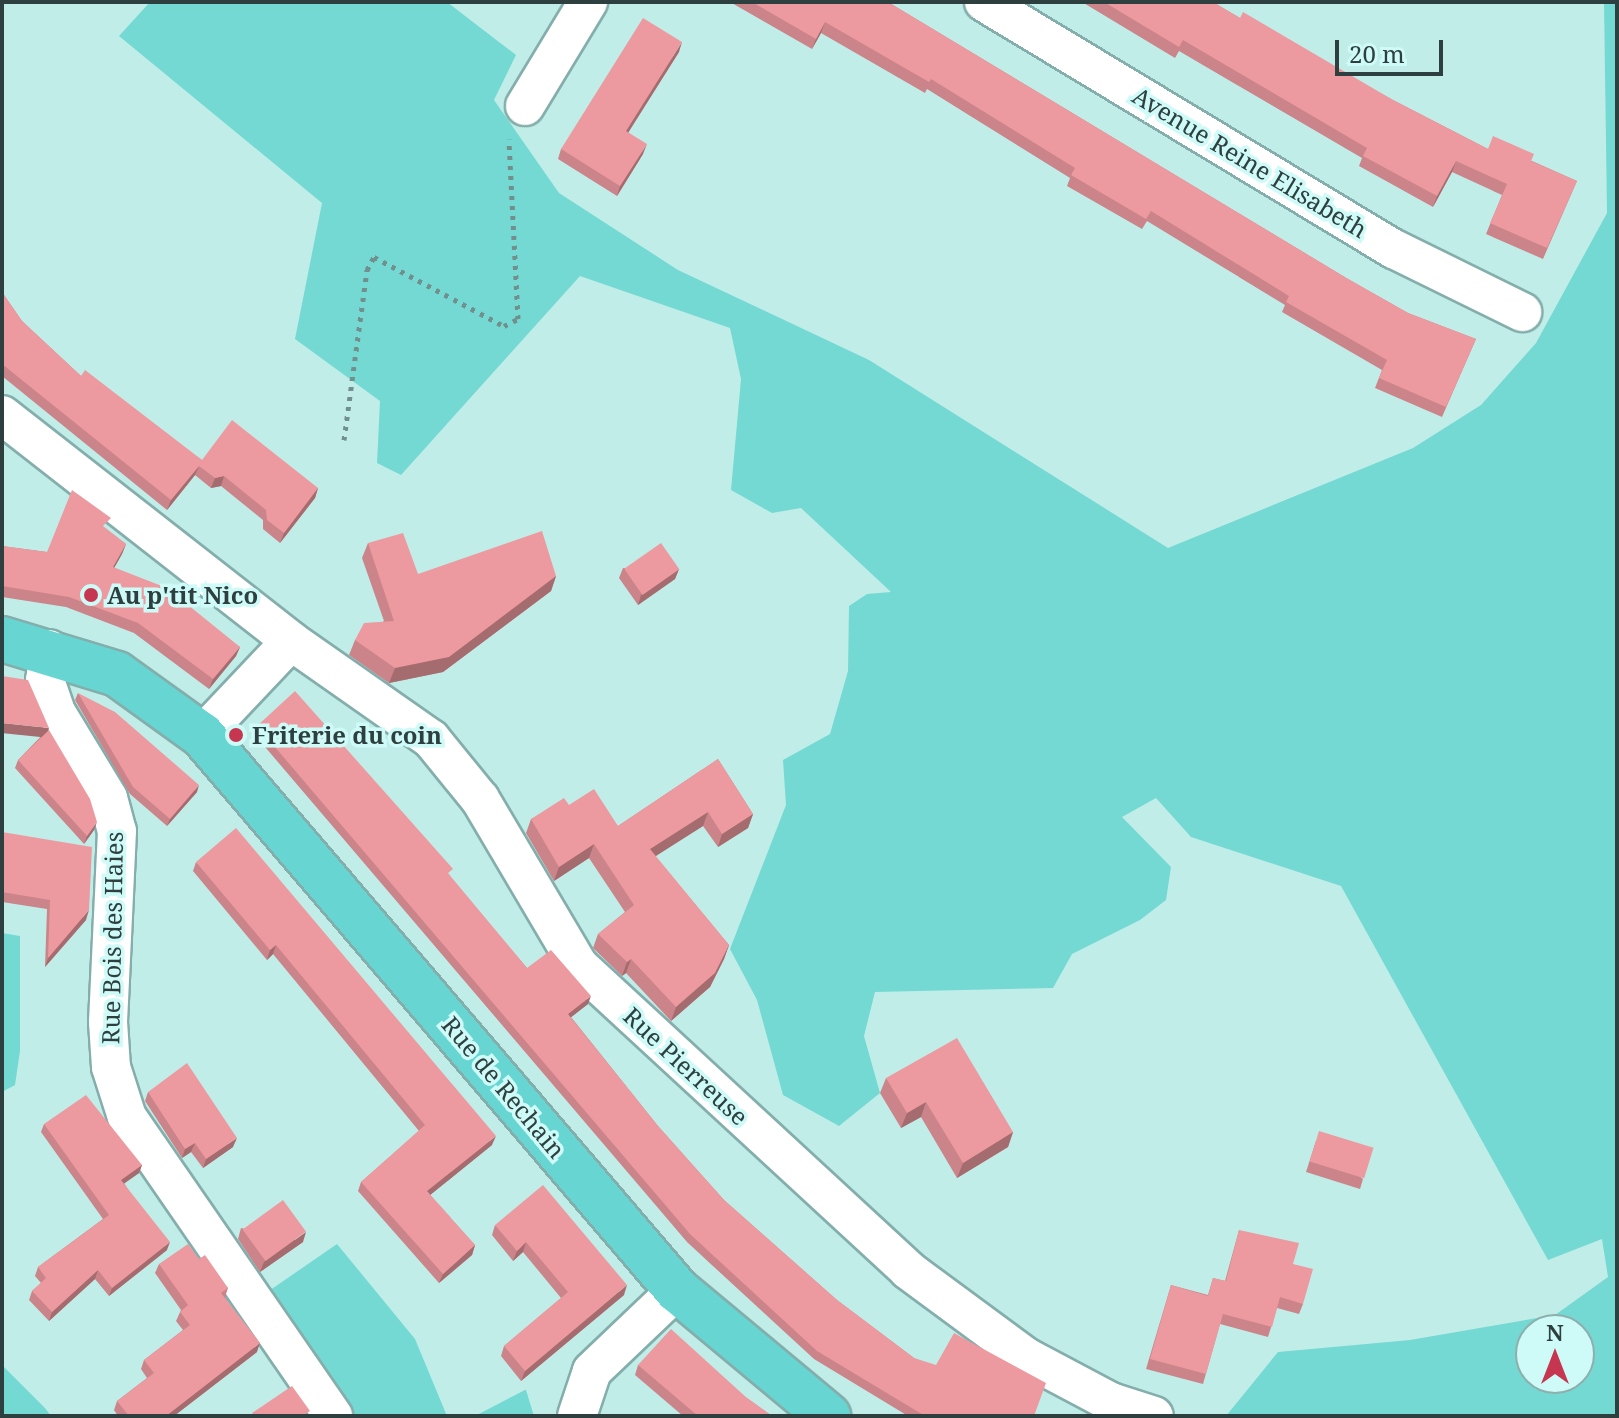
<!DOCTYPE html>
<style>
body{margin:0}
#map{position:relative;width:1619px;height:1418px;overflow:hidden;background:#c1ede9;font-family:"Noto Serif",serif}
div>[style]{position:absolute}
.green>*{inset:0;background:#74d9d3}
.path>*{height:5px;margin-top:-2.5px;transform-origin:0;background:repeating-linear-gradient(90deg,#71908d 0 4px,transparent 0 10px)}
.roads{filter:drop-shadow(2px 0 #84aeab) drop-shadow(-2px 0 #84aeab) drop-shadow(0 2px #84aeab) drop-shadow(0 -2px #84aeab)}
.minor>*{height:38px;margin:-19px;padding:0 19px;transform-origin:19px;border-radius:19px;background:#fff}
.major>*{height:44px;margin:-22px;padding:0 22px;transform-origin:22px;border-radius:22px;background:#67d5d1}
.wall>*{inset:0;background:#cb8489}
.shaded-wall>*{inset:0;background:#a56c6f;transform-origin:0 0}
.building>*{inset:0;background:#ec9a9f;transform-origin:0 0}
.dots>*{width:22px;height:22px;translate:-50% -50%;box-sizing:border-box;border:4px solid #cefaf7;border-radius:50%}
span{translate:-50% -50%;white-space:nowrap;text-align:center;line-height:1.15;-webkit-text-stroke:7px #cefaf7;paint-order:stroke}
.street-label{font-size:24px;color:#2d3f3e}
.poi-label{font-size:24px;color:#2d3f3e;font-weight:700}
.left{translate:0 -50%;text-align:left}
.frame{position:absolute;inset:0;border:4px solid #2d3f3e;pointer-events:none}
.north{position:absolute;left:1515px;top:1314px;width:80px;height:80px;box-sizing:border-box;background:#cefaf7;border:2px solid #8eafad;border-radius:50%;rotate:0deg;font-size:22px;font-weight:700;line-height:32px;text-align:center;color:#2d3f3e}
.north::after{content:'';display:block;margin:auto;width:28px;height:36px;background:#c63650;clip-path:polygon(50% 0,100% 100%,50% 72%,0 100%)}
.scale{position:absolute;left:1335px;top:40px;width:108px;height:36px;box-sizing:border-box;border:4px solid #2d3f3e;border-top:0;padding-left:10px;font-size:24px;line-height:28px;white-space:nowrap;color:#2d3f3e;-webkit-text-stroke:6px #cefaf7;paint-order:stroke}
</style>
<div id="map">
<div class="green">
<i style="clip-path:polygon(evenodd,150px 2px,447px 2px,516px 55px,494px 100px,559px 193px,678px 270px,869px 360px,1168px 548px,1413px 448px,1481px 405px,1536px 343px,1607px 213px,1604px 2px,1617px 2px,1617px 1416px,1226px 1416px,1278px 1352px,1410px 1340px,1555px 1315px,1608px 1277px,1602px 1239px,1548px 1260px,1341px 886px,1191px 837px,1156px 798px,1122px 817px,1171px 867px,1166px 900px,1140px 920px,1072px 954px,1053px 988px,875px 992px,864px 1036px,880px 1093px,839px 1126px,783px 1095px,757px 1000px,730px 949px,786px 805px,783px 760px,830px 734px,848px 671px,849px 606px,867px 594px,891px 592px,801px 508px,772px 513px,731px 490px,741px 379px,730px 328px,580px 276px,401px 475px,377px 463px,380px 401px,295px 339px,322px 203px,119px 36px,150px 2px,1531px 1330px,1579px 1330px,1579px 1378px,1531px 1378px,1531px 1330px)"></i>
<i style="clip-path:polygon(2px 933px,20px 936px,20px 1051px,15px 1085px,2px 1092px)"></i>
<i style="clip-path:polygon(337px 1244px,415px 1339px,447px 1416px,348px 1416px,263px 1295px)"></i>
<i style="clip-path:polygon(2px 1365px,45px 1408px,51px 1416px,2px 1416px)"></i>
<i style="clip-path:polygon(526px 1390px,534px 1416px,475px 1416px,525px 1390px)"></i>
</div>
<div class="path">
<i style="left:344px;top:440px;width:172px;rotate:-82.3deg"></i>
<i style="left:367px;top:270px;width:15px;rotate:-62deg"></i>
<i style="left:374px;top:257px;width:147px;rotate:28deg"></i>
<i style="left:504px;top:326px;width:16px;rotate:-27deg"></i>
<i style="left:518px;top:319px;width:180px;rotate:-92.9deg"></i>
</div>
<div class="roads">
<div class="minor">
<i style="left:984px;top:2px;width:479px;rotate:31.1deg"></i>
<i style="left:1394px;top:249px;width:143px;rotate:26.2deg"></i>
<i style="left:525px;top:106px;width:122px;rotate:-58.8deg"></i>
<i style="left:2px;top:415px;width:367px;rotate:38deg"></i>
<i style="left:291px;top:641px;width:129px;rotate:133.4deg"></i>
<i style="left:291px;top:641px;width:171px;rotate:35deg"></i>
<i style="left:431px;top:739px;width:77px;rotate:50.8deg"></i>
<i style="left:480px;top:799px;width:193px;rotate:59.4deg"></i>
<i style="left:578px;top:965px;width:449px;rotate:42.7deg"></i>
<i style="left:908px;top:1270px;width:147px;rotate:36.4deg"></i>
<i style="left:1026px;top:1357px;width:96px;rotate:27.9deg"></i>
<i style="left:1111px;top:1402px;width:45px;rotate:18deg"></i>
<i style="left:49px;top:649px;width:31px;rotate:97deg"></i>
<i style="left:45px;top:680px;width:34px;rotate:71deg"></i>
<i style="left:56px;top:712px;width:100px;rotate:58.8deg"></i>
<i style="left:108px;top:798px;width:34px;rotate:75deg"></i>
<i style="left:117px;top:831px;width:191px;rotate:92.7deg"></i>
<i style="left:108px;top:1022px;width:45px;rotate:86.2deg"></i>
<i style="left:111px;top:1067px;width:52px;rotate:72.3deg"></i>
<i style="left:127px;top:1117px;width:363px;rotate:55.4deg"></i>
<i style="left:577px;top:1416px;width:47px;rotate:-71.6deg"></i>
<i style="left:592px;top:1371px;width:117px;rotate:-43.6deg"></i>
</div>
<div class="major">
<i style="left:2px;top:639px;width:120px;rotate:16.9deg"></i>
<i style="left:117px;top:674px;width:105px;rotate:35.7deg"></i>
<i style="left:202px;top:735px;width:731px;rotate:49.44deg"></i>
<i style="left:677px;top:1290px;width:197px;rotate:39.8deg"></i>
</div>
</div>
<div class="wall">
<i style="clip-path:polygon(730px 2px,888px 2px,1348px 279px,1408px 313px,1476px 339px,1442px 417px,1375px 388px,1382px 370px,1282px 312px,1285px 305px,1147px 221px,1142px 229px,1067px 186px,1070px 178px,927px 89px,925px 93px,821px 33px,812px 49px)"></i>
<i style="clip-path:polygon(1082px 2px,1213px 2px,1240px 18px,1393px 100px,1488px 149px,1532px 161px,1577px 181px,1543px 259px,1486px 234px,1502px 195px,1452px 172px,1433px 207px,1359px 166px,1362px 158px,1179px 51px,1175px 58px)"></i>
<i style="clip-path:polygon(679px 52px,628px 132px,643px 154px,617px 196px,558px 159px,561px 149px)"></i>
<i style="clip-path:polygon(2px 292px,22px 321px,81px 376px,202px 460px,318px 488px,315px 498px,280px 543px,263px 529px,263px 520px,221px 486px,211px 488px,195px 475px,167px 510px,2px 376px)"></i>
<i style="clip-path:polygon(106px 529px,126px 544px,122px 554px,114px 568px,240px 647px,236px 656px,209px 689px,134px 633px,66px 607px,2px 597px,2px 546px,47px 552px)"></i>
<i style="clip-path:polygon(368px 543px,418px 574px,556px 576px,551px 591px,443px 672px,389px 683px,349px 655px,355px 640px,384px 621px,362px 558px)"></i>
<i style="clip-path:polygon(623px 568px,679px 569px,675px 579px,638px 605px,619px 578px)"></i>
<i style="clip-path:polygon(78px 693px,197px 792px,167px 826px,130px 794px,75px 700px)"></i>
<i style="clip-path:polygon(257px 726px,450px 877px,527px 968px,588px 1004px,571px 1017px,658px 1126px,724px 1200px,837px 1300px,914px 1358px,1034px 1416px,908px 1416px,814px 1359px,687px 1242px,254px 734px)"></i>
<i style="clip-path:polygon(49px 728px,48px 731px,94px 830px,84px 844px,15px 768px,18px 760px)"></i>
<i style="clip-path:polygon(718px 759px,753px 814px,748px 828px,718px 847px,703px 826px,655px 856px,729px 945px,724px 959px,710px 987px,671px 1021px,626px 973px,622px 976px,593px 948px,598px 934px,625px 912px,589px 858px,554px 881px,526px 833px,531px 819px,569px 805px,618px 826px)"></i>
<i style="clip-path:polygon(2px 832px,86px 920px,45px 967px,47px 909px,2px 902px)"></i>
<i style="clip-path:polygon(196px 862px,492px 1145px,430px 1195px,475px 1245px,472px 1255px,439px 1283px,358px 1191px,361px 1182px,419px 1131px,273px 954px,267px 960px,193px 871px)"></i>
<i style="clip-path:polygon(886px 1078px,1013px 1132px,1008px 1147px,957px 1178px,921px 1117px,901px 1128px,880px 1093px)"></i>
<i style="clip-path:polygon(148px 1092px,233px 1147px,203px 1168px,191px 1152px,182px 1158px,145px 1101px)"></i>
<i style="clip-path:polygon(44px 1124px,142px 1165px,139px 1173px,124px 1183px,167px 1250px,109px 1296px,95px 1279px,49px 1321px,29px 1300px,32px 1291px,41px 1283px,35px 1276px,38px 1267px,103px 1219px,41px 1132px)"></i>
<i style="clip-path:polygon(1316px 1141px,1363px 1179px,1360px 1189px,1306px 1172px)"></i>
<i style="clip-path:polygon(495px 1225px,624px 1295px,521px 1381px,501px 1356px,504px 1346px,561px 1298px,523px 1252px,513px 1261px,492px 1235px)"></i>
<i style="clip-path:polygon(241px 1228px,303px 1242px,260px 1272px,238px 1239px)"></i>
<i style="clip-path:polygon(1239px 1230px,1293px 1264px,1303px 1304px,1299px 1314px,1277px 1308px,1268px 1337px,1220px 1324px,1203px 1384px,1146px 1369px,1171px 1285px,1208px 1295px,1213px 1278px,1225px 1281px)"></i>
<i style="clip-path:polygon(199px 1259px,228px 1288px,225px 1297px,257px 1352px,174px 1416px,118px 1416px,114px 1410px,117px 1401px,147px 1378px,141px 1369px,144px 1360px,183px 1330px,176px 1321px,181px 1310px,155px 1273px,159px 1264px)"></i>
<i style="clip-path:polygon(638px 1365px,747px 1398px,772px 1416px,683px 1416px,635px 1375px)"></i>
</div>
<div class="shaded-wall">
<i style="clip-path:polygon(825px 22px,821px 33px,812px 49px,816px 39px)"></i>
<i style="clip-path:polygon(682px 42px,679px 52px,623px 141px,626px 131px)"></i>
<i style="clip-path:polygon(647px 144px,643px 154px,617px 196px,620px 186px)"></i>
<i style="clip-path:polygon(1456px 161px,1452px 172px,1433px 207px,1437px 196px)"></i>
<i style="clip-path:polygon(199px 466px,195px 475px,167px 510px,171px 500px)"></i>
<i style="clip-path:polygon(224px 476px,221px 486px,211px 488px,215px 478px)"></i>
<i style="clip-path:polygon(318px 488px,315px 498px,280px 543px,284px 533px)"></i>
<i style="clip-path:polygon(126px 544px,122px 554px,109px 577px,113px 567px)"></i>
<i style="clip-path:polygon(679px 569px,675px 579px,638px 605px,641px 595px)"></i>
<i style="clip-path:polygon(556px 576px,551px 591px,443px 672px,389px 683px,395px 668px)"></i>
<i style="clip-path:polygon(240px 647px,236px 656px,209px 689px,213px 679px)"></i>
<i style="left:2px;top:723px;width:47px;height:10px;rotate:6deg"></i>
<i style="clip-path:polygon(199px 785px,197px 792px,167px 826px,170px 819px)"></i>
<i style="clip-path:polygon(708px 812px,703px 826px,645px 863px,650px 849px)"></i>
<i style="clip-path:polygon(753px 814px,748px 828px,718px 847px,722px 834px)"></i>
<i style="clip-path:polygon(97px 822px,94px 830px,84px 844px,87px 836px)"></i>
<i style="clip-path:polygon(594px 844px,589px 858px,554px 881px,559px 867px)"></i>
<i style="clip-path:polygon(89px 910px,86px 920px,45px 967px,48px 958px)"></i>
<i style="clip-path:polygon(276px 945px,273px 954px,267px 960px,270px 950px)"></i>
<i style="clip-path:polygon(729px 945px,724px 959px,710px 987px,671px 1021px,676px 1007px)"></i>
<i style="clip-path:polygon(631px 959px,626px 973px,622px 976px,627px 962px)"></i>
<i style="clip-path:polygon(591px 996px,588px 1004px,565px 1022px,568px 1014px)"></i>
<i style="clip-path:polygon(926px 1102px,921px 1117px,901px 1128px,907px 1113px)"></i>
<i style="clip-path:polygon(1013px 1132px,1008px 1147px,957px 1178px,963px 1163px)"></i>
<i style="clip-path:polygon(496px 1136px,492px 1145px,424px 1200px,427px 1191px)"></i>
<i style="clip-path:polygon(237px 1138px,233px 1147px,203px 1168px,206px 1159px)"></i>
<i style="clip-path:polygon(195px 1143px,191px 1152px,182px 1158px,185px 1149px)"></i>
<i style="clip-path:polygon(142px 1165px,139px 1173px,118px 1188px,121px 1180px)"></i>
<i style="clip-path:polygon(306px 1232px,303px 1242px,260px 1272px,264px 1262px)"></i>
<i style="clip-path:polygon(170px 1242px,167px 1250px,109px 1296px,112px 1288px)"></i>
<i style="clip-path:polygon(526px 1242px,523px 1252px,513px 1261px,517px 1251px)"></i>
<i style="clip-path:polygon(475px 1245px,472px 1255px,439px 1283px,443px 1274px)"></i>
<i style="clip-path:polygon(98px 1270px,95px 1279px,49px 1321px,52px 1312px)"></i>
<i style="clip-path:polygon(627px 1285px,624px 1295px,521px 1381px,525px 1371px)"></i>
<i style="clip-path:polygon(260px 1343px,257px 1352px,174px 1416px,166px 1416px)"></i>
</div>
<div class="building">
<i style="clip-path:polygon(752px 2px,888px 2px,1348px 279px,1408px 313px,1476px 339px,1446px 407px,1379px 378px,1387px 360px,1286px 302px,1289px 296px,1151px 211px,1146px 219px,1071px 175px,1075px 168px,931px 79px,929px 82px,825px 22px,816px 39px)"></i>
<i style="clip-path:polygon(1104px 2px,1213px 2px,1240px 18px,1243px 12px,1393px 100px,1488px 149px,1493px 136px,1534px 154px,1531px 161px,1577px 181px,1547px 248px,1490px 223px,1507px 184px,1456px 161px,1437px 196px,1363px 156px,1367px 148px,1183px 40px,1179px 47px)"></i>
<i style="clip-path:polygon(643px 18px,682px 42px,626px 131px,647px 144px,620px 186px,561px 149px)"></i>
<i style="clip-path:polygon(2px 292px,22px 321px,81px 376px,85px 370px,202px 460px,232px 420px,318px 488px,284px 533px,267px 520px,266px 510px,224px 476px,215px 478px,199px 466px,171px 500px,2px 364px)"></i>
<i style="clip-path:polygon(72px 490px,111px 518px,103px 526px,126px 544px,113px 567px,167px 588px,240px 647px,213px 679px,138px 623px,69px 597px,2px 586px,2px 546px,47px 552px)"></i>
<i style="clip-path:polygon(542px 531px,556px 576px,449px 657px,395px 668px,355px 640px,364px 623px,394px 621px,368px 543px,403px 533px,418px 574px)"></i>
<i style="left:661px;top:543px;width:32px;height:45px;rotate:55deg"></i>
<i style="clip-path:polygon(2px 676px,28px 680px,49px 728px,2px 723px)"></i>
<i style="clip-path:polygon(295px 691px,453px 869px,448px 873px,527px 968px,551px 950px,591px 996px,568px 1014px,658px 1126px,724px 1200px,837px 1300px,914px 1358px,936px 1365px,954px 1333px,1046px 1383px,1034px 1416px,925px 1416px,817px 1351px,690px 1234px,257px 726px)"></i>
<i style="clip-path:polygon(78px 693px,115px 712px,199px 785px,170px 819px,133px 787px)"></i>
<i style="clip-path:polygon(49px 730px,90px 799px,97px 822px,87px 836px,18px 760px)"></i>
<i style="clip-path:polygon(718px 759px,753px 814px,722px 834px,708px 812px,650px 849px,729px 945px,715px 973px,676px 1007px,631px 959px,627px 962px,598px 934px,634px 905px,594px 844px,559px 867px,531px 819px,564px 798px,569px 805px,594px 789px,618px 826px)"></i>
<i style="clip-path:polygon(236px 828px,496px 1136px,427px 1191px,475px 1245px,443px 1274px,361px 1182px,425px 1125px,276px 945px,270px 950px,196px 862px)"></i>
<i style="clip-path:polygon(2px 832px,92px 847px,89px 910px,48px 958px,50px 900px,2px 892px)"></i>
<i style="clip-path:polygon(957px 1038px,1013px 1132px,963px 1163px,926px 1102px,907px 1113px,886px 1078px)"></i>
<i style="clip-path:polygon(187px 1063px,237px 1138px,206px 1159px,195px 1143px,185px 1149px,148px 1092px)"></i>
<i style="clip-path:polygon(86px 1095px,142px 1165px,121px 1180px,170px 1242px,112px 1288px,98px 1270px,52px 1312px,32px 1291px,46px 1278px,38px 1267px,109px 1215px,44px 1124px)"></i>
<i style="left:1319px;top:1131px;width:57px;height:32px;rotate:17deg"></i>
<i style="clip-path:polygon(543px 1185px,627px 1285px,525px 1371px,504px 1346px,568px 1292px,526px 1242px,517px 1251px,495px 1225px)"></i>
<i style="left:283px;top:1200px;width:39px;height:50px;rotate:54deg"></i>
<i style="clip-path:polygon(1239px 1230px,1299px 1243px,1293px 1264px,1313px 1269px,1303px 1304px,1280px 1297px,1272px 1327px,1223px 1314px,1206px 1374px,1150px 1359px,1171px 1285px,1208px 1296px,1213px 1278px,1226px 1281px)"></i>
<i style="clip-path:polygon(188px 1244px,199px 1259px,205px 1255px,228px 1288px,221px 1293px,260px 1343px,166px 1416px,129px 1416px,117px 1401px,154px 1373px,144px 1360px,190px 1325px,180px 1312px,188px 1305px,159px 1264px)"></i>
<i style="clip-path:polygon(671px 1329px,747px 1398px,772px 1416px,698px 1416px,638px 1365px)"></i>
<i style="clip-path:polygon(292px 1386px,310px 1411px,302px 1416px,254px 1416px,252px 1413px)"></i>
</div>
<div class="dots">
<i style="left:91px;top:595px;background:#c63650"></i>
<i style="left:236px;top:735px;background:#c63650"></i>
</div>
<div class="street-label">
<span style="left:1250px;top:162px;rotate:31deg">Avenue Reine Elisabeth</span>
<span style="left:112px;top:938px;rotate:-89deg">Rue Bois des Haies</span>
<span style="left:686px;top:1066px;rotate:43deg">Rue Pierreuse</span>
<span style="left:504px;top:1087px;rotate:50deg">Rue de Rechain</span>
</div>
<div class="poi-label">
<span class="left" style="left:107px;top:595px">Au p'tit Nico</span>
<span class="left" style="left:252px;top:735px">Friterie du coin</span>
</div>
<div class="frame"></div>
<div class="north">N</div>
<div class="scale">20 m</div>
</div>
